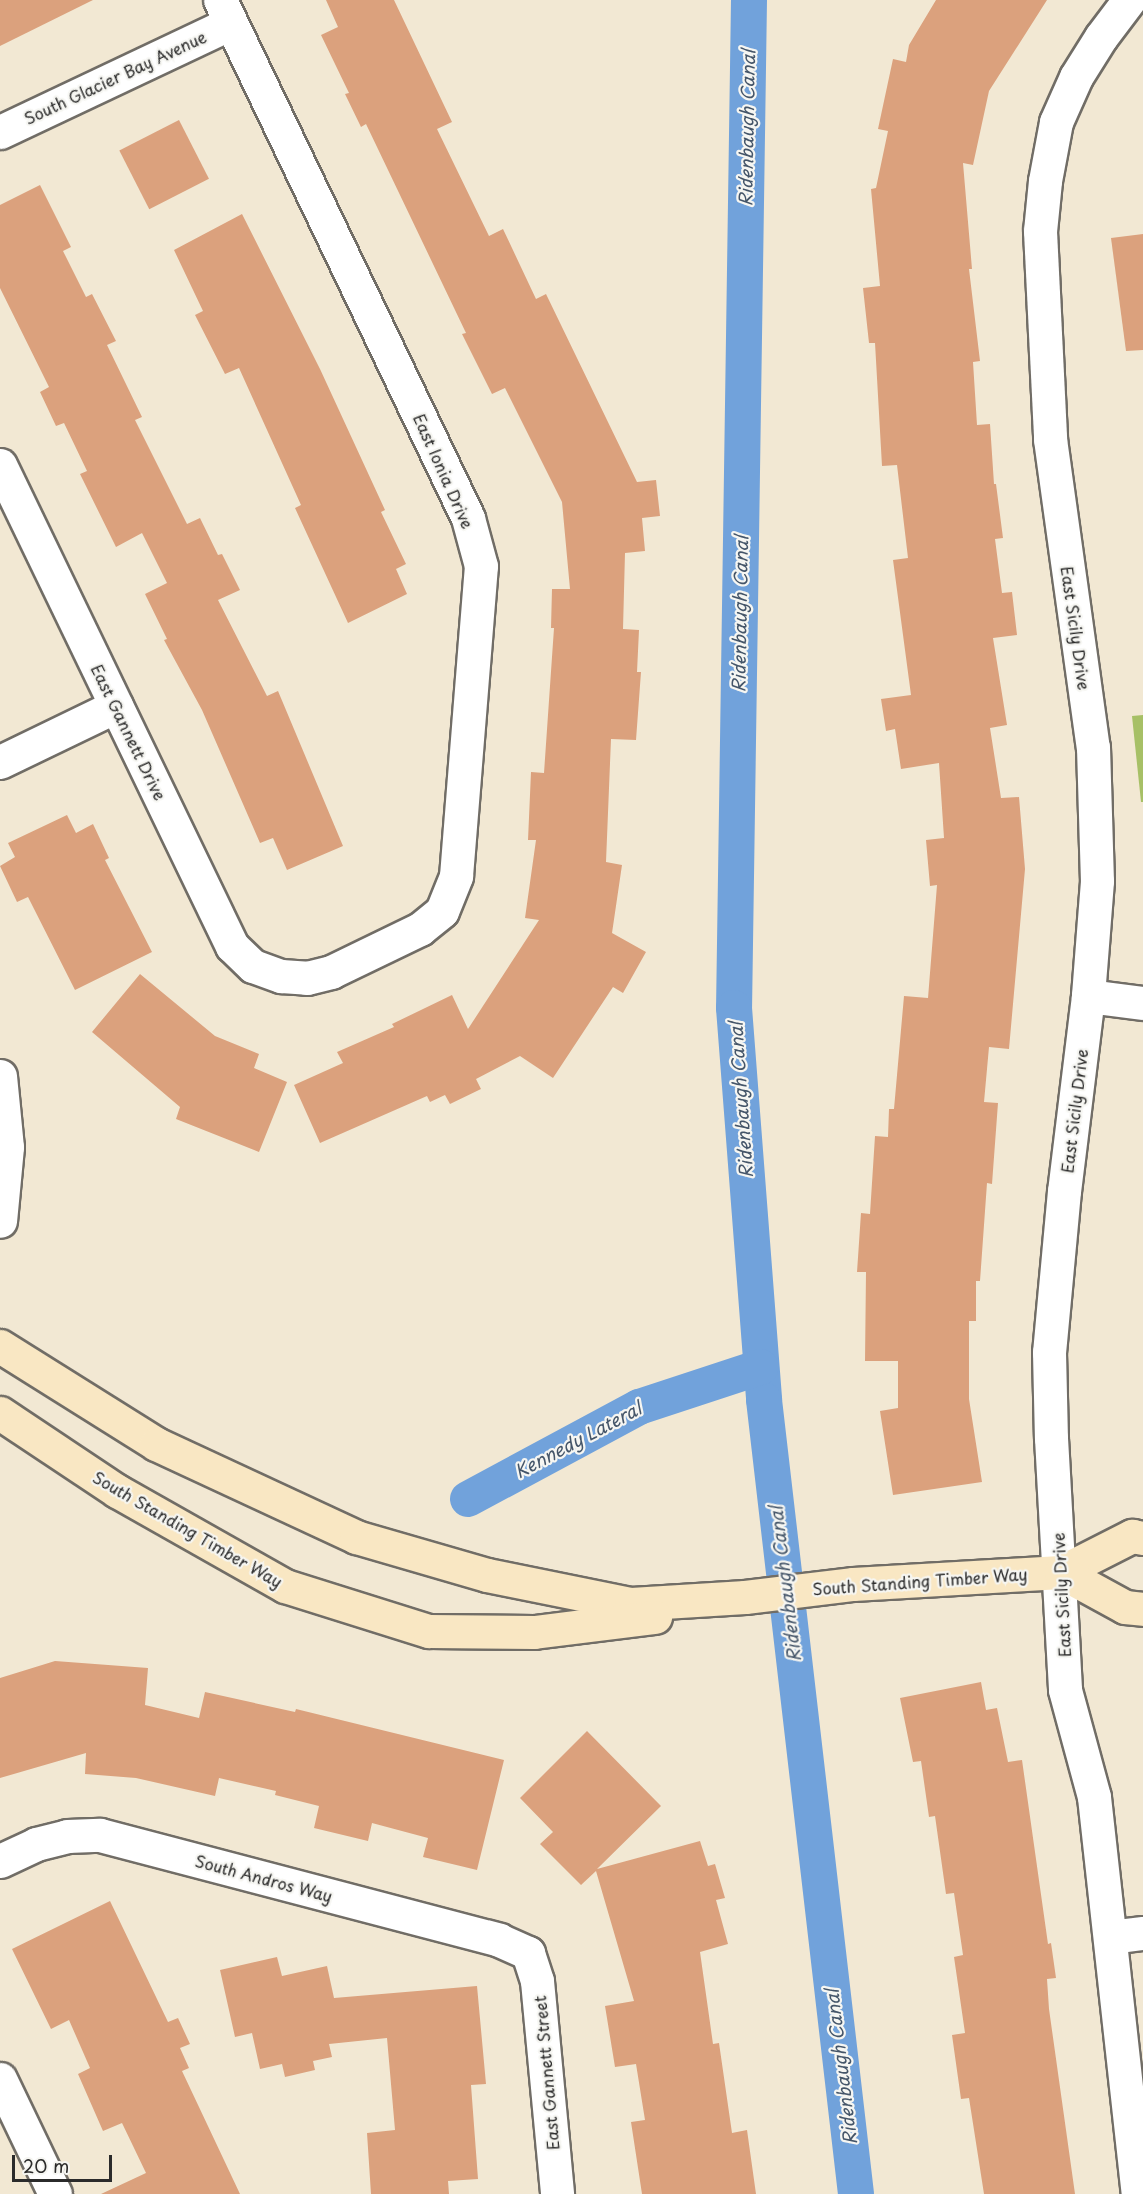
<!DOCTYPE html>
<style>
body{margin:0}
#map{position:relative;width:1143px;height:2194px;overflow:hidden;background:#f2e8d3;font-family:"Playpen Sans",sans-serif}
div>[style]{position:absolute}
.green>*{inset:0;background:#a7c066}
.canal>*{height:36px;margin:-18px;padding:0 18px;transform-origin:18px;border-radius:18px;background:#71a2db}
.building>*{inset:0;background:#dba17d;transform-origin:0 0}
.roads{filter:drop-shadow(2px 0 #716d66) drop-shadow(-2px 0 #716d66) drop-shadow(0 2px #716d66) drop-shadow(0 -2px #716d66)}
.street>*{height:33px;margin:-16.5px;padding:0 16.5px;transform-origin:16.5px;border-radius:16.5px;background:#fff}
.secondary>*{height:33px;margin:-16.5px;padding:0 16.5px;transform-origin:16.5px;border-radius:16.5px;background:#f9e7c3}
span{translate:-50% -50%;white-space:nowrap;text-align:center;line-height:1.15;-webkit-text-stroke:4.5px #f6f6f2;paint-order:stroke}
.street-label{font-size:16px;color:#2b2b2b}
.water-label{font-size:18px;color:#445569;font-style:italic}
.scale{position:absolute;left:12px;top:2155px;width:100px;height:27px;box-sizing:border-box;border:3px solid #2b2b2b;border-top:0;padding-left:8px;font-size:18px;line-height:21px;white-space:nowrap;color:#2b2b2b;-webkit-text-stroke:4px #f6f6f2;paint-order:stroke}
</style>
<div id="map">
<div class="green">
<i style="clip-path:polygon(1143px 715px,1143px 802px,1141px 802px,1132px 716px)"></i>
</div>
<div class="canal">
<i style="left:749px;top:0;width:1008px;rotate:90.85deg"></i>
<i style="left:734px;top:1008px;width:393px;rotate:85.6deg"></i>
<i style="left:764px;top:1400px;width:799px;rotate:83.39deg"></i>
<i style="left:468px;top:1499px;width:194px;rotate:-28.3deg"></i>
<i style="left:639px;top:1407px;width:128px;rotate:-18.2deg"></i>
</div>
<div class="building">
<i style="clip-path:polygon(0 0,93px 0,0 46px)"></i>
<i style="clip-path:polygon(326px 0,394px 0,452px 122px,437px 129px,489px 236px,503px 229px,536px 299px,546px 294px,637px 482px,656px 480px,660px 516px,642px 518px,645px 551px,625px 553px,623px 629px,639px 630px,637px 672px,641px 672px,636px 740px,611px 739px,606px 862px,622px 865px,612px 933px,646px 952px,623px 993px,613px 987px,553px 1078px,520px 1056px,476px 1079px,481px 1089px,450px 1104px,445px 1095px,430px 1102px,427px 1096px,320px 1143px,294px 1085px,343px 1063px,337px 1052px,394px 1027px,392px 1024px,452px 995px,468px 1029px,539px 920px,525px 918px,536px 840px,528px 840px,531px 772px,544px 773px,554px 628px,551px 628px,552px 589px,570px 589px,562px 502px,505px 388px,492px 394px,462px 334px,466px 333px,366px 124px,361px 127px,345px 94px,349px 93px,321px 35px,338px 27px)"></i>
<i style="clip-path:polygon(936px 0,1047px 0,989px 91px,973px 165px,963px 163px,972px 269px,969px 269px,980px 361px,973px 362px,977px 425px,990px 424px,994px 484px,996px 484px,1003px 538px,995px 539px,1002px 593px,1012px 592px,1017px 635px,993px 638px,1007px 725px,990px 728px,1001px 798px,1019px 797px,1025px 869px,1009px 1049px,989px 1047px,984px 1102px,998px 1103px,992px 1184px,987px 1183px,980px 1281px,976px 1281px,976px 1321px,969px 1321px,969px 1399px,982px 1482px,893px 1495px,880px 1411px,898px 1408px,898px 1361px,865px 1361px,866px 1272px,857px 1272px,861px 1213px,870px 1214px,875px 1136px,888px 1137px,889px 1109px,894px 1109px,904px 996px,928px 998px,937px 885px,930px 886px,926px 840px,944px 838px,939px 763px,901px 769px,895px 729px,886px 731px,881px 699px,911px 695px,893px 560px,908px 558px,897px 465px,882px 466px,875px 343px,869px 343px,863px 288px,880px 286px,871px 189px,876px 188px,888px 131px,878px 129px,893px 59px,906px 62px,909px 45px)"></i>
<i style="left:179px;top:120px;width:66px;height:67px;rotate:63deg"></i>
<i style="clip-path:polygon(40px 185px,71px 247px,63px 251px,86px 297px,92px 294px,116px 341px,107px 345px,142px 417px,135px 420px,187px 524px,200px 518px,218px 555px,222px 554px,240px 590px,218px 600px,267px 696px,278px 691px,343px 846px,287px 870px,273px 838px,260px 843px,202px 710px,164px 640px,167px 639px,145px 594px,167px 583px,142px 533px,116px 547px,80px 474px,87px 471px,64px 423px,56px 426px,40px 392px,49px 387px,0 288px,0 205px)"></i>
<i style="clip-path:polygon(242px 214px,320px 369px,385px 510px,381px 512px,406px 564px,396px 569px,407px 594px,348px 623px,295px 508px,301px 505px,239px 368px,225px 374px,195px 315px,203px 311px,174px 250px)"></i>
<i style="clip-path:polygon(1143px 234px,1143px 350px,1126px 351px,1111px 238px)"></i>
<i style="clip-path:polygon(67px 815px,76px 833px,93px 824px,109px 858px,105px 860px,152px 952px,75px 990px,28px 897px,17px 902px,0 866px,15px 857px,8px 843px)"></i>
<i style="clip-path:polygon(140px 974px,215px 1036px,259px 1054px,254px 1068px,287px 1082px,259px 1152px,176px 1119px,180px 1107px,92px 1032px)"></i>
<i style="clip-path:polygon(55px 1661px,148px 1668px,145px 1705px,199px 1718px,205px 1692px,295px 1712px,296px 1709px,504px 1760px,477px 1870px,423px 1857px,428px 1838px,372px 1823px,368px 1841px,314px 1828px,319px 1806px,275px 1795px,276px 1791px,219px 1778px,215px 1796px,136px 1778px,85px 1774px,86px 1753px,0 1778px,0 1678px)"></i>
<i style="clip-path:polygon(981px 1682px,986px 1710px,997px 1708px,1008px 1762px,1022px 1760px,1048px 1944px,1051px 1943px,1056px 1978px,1047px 1979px,1049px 2009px,1075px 2194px,984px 2194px,969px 2098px,961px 2099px,952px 2035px,965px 2033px,954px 1957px,963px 1955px,954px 1893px,946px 1894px,935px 1816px,929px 1817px,921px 1761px,913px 1762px,900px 1698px)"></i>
<i style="clip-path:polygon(587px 1731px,661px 1806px,597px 1869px,700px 1841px,708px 1866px,715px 1864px,725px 1898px,716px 1900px,728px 1944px,700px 1952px,713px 2044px,719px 2043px,732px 2133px,747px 2130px,756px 2194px,642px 2194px,631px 2122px,645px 2120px,636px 2064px,615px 2067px,605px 2006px,634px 2001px,596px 1871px,581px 1885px,540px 1844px,553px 1832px,520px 1798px)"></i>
<i style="clip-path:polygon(110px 1901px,168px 2022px,178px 2018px,190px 2044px,180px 2048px,189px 2068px,182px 2071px,240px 2194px,101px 2194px,146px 2173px,122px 2123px,103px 2131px,78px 2074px,90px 2068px,69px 2020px,51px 2029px,12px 1949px)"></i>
<i style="clip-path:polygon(277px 1957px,282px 1976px,327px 1966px,334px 1998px,477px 1986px,486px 2084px,471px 2085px,478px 2179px,448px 2181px,449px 2194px,371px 2194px,367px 2133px,395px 2130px,387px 2038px,329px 2044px,332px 2057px,313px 2061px,315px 2070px,285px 2077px,282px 2064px,260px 2069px,252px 2033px,235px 2037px,220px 1970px)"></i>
</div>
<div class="roads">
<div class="street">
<i style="left:1129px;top:0;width:46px;rotate:127.1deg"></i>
<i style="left:1101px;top:37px;width:47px;rotate:122deg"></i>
<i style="left:1076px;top:77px;width:49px;rotate:114deg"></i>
<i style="left:1056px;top:122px;width:60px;rotate:100.6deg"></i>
<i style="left:1045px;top:181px;width:50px;rotate:95.7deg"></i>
<i style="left:1040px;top:231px;width:208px;rotate:87.2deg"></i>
<i style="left:1050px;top:439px;width:311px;rotate:82.1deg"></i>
<i style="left:1093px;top:747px;width:134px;rotate:88.3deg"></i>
<i style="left:1097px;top:881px;width:115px;rotate:94.5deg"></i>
<i style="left:1088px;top:996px;width:196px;rotate:97deg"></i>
<i style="left:1064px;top:1191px;width:162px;rotate:95.3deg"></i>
<i style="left:1049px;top:1352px;width:86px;rotate:88.7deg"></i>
<i style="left:1051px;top:1438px;width:252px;rotate:86.8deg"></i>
<i style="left:1065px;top:1690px;width:111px;rotate:74.8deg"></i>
<i style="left:1094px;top:1797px;width:399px;rotate:83.7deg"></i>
<i style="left:0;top:132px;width:255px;rotate:-25.3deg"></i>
<i style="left:0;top:465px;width:534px;rotate:64.25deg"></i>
<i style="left:232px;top:946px;width:29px;rotate:44deg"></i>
<i style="left:253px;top:966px;width:30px;rotate:20deg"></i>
<i style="left:281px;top:976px;width:26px;rotate:4deg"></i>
<i style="left:307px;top:978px;width:25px;rotate:-14deg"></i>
<i style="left:331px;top:972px;width:99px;rotate:-25.8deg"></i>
<i style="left:420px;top:929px;width:28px;rotate:-39deg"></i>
<i style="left:442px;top:911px;width:38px;rotate:-68deg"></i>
<i style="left:456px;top:876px;width:311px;rotate:-85.4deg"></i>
<i style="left:481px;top:566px;width:50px;rotate:-105.2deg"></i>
<i style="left:468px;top:518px;width:574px;rotate:-115.58deg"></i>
<i style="left:0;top:762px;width:129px;rotate:-25.8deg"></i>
<i style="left:1088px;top:996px;width:55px;rotate:7.3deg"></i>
<i style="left:0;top:1076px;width:71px;rotate:84.4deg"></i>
<i style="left:7px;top:1147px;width:74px;rotate:95.4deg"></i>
<i style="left:0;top:1861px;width:40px;rotate:-25deg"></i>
<i style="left:36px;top:1844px;width:32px;rotate:-14deg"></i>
<i style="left:67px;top:1836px;width:33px;rotate:-2deg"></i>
<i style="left:100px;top:1835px;width:413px;rotate:14.7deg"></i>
<i style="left:499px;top:1940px;width:32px;rotate:24deg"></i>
<i style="left:528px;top:1953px;width:29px;rotate:72deg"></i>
<i style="left:537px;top:1981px;width:214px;rotate:84.6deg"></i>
<i style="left:1110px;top:1937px;width:33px;rotate:-7deg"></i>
<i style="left:0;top:2079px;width:127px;rotate:64.4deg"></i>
</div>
<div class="secondary">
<i style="left:0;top:1346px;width:184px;rotate:32.1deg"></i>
<i style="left:156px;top:1444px;width:221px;rotate:24.9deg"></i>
<i style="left:356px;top:1537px;width:136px;rotate:16.2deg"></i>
<i style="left:487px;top:1575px;width:147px;rotate:11.4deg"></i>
<i style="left:631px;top:1604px;width:114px;rotate:-3.5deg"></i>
<i style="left:745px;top:1597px;width:109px;rotate:-6.9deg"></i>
<i style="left:853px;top:1584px;width:208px;rotate:-3.3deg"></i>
<i style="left:1061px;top:1572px;width:80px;rotate:-26.9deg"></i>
<i style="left:1132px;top:1536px;width:11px;rotate:10deg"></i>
<i style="left:0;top:1413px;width:141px;rotate:33.7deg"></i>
<i style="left:117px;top:1491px;width:193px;rotate:29.5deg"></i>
<i style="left:285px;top:1586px;width:151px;rotate:17.4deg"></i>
<i style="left:429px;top:1631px;width:105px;rotate:0.5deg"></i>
<i style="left:534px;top:1632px;width:122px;rotate:-7.1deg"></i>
<i style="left:1061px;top:1572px;width:73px;rotate:28.7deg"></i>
<i style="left:1125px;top:1607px;width:18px;rotate:6deg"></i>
</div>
</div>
<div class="street-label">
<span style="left:115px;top:77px;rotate:-25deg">South Glacier Bay Avenue</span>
<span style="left:444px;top:471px;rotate:66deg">East Ionia Drive</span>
<span style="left:1076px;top:628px;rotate:82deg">East Sicily Drive</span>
<span style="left:129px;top:732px;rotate:64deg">East Gannett Drive</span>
<span style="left:1074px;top:1111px;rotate:-83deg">East Sicily Drive</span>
<span style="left:188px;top:1529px;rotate:30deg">South Standing Timber Way</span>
<span style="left:920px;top:1581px;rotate:-4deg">South Standing Timber Way</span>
<span style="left:1061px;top:1595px;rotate:-93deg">East Sicily Drive</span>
<span style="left:264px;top:1878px;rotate:15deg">South Andros Way</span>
<span style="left:546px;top:2073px;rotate:-95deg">East Gannett Street</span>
</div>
<div class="water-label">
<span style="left:747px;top:128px;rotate:-89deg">Ridenbaugh Canal</span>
<span style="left:740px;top:614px;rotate:-89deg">Ridenbaugh Canal</span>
<span style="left:741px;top:1100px;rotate:-94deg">Ridenbaugh Canal</span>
<span style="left:578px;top:1440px;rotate:-28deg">Kennedy Lateral</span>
<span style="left:785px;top:1584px;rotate:-97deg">Ridenbaugh Canal</span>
<span style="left:841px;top:2067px;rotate:-97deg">Ridenbaugh Canal</span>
</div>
<div class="scale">20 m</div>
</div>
